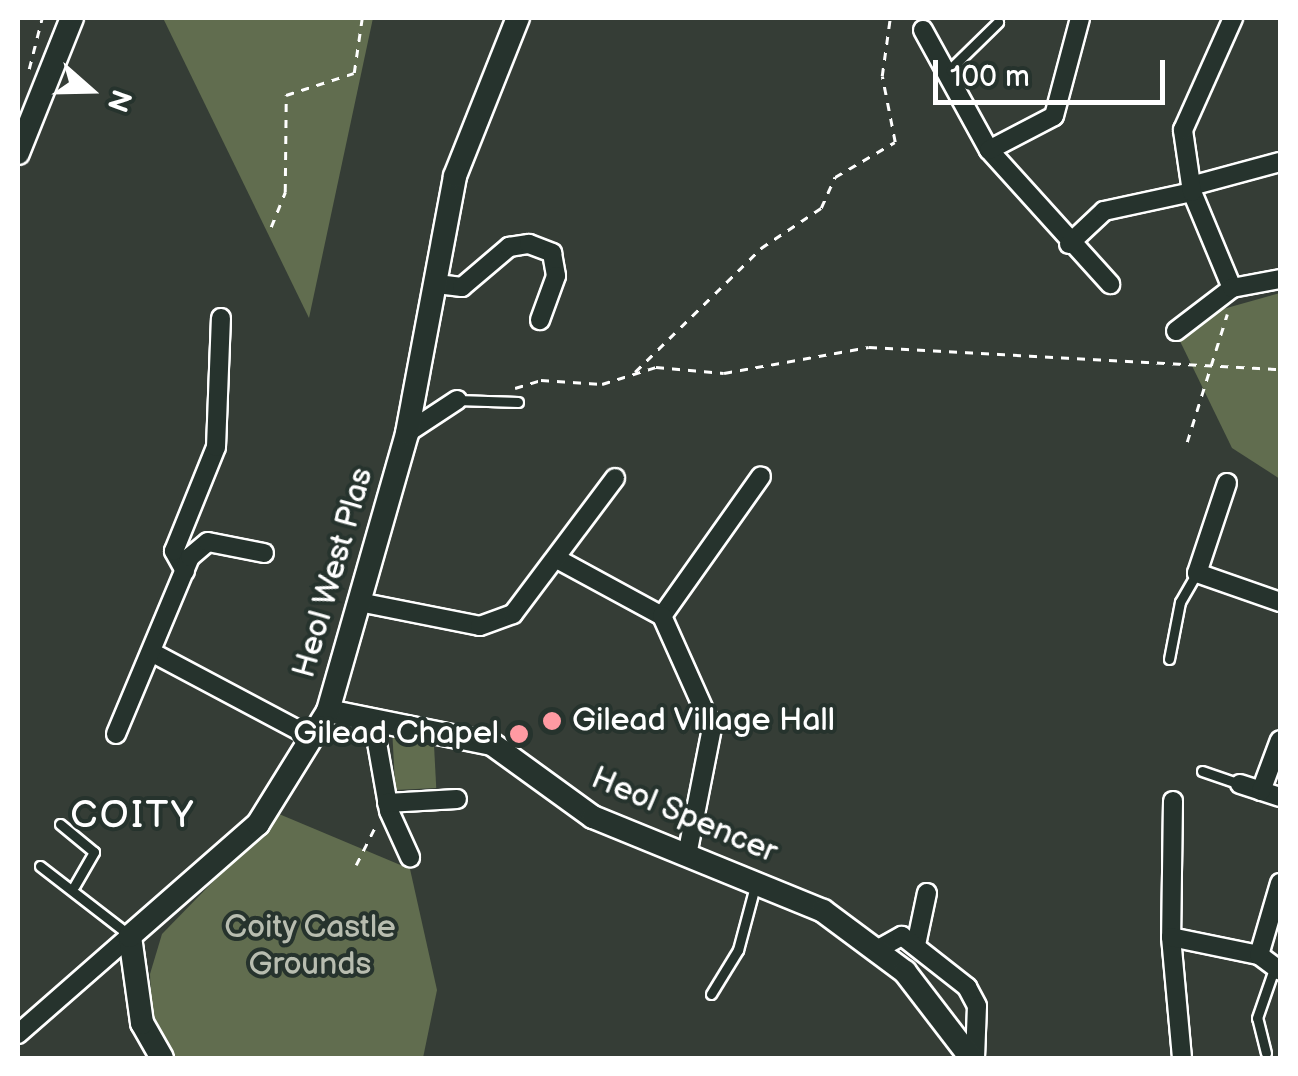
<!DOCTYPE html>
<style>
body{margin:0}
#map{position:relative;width:1298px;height:1076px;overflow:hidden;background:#353d36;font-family:"Balsamiq Sans",sans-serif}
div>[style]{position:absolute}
.green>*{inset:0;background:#616d4f;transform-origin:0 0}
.path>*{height:2.5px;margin-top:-1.25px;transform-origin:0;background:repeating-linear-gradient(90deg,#fff 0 8px,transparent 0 16px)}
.roads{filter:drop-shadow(2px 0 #fff) drop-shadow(-2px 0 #fff) drop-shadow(0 2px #fff) drop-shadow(0 -2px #fff)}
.service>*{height:9px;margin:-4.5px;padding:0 4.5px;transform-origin:4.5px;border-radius:4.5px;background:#26332d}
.minor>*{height:18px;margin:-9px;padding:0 9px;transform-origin:9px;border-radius:9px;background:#26332d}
.tertiary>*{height:22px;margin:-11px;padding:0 11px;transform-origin:11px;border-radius:11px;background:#26332d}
.dots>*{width:28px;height:28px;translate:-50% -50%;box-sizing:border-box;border:5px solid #26332d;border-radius:50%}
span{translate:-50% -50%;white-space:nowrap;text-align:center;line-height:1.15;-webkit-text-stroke:8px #26332d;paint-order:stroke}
.street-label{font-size:32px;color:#fff}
.poi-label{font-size:32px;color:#fff}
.left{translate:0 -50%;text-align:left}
.right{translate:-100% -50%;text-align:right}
.park-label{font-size:32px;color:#b8bdb0}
.quarter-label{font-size:38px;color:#fff;letter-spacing:2.5px}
.frame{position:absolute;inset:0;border:20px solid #fff;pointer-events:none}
.north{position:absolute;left:40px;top:40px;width:100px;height:100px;-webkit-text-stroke:8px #26332d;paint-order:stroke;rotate:110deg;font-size:28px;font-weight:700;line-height:40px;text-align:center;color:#fff}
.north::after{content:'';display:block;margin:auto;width:35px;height:45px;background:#fff;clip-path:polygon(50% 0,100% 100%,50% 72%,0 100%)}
.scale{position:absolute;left:933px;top:60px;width:232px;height:45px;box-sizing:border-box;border:5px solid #fff;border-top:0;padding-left:12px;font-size:30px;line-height:35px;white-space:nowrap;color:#fff;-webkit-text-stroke:8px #26332d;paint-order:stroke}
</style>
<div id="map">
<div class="green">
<i style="clip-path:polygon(163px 18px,373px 18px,309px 318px)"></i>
<i style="clip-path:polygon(1280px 293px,1280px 479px,1232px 448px,1178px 337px,1216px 311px)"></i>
<i style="left:433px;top:726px;width:62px;height:41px;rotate:87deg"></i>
<i style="clip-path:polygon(279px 814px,410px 869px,437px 990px,423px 1058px,169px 1058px,152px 1021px,150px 974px,162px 934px)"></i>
</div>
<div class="path">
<i style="left:29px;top:69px;width:53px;rotate:-75.7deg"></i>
<i style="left:271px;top:227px;width:38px;rotate:-68deg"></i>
<i style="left:285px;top:192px;width:97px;rotate:-89.4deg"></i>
<i style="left:286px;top:95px;width:71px;rotate:-17.9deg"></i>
<i style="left:354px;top:73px;width:56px;rotate:-81.7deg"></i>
<i style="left:635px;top:372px;width:177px;rotate:-44.5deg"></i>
<i style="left:761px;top:248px;width:72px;rotate:-33.7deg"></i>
<i style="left:821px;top:208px;width:34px;rotate:-66deg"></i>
<i style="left:835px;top:177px;width:69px;rotate:-30.3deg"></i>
<i style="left:895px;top:142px;width:67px;rotate:-101.1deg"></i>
<i style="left:882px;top:76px;width:59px;rotate:-82.1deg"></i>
<i style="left:515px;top:388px;width:27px;rotate:-17deg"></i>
<i style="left:541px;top:380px;width:61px;rotate:3.8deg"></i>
<i style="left:602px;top:384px;width:57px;rotate:-17.5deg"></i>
<i style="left:656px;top:367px;width:68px;rotate:5deg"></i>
<i style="left:724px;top:373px;width:147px;rotate:-10.2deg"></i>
<i style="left:869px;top:347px;width:412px;rotate:3.1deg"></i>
<i style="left:1187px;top:442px;width:134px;rotate:-72.6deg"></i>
<i style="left:356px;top:865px;width:42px;rotate:-63.4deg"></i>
</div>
<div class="roads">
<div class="service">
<i style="left:946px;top:73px;width:73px;rotate:-44.4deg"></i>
<i style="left:457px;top:400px;width:61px;rotate:1.9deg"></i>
<i style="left:1169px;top:659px;width:58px;rotate:-79.1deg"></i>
<i style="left:1180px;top:602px;width:34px;rotate:-60deg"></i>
<i style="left:1202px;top:771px;width:40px;rotate:18.9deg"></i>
<i style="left:60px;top:824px;width:44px;rotate:39.5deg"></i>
<i style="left:94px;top:852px;width:39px;rotate:120deg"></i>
<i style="left:40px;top:866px;width:111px;rotate:37.7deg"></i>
<i style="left:711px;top:994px;width:52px;rotate:-58.5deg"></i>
<i style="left:738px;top:950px;width:66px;rotate:-75.1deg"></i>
<i style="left:1266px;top:1053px;width:36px;rotate:-104deg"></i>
<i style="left:1257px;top:1018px;width:55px;rotate:-70.9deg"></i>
</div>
<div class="minor">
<i style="left:923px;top:30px;width:137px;rotate:61.2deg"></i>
<i style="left:989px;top:150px;width:181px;rotate:47.9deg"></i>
<i style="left:989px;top:150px;width:73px;rotate:-27.6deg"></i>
<i style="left:1054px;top:116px;width:101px;rotate:-75.1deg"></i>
<i style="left:1191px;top:186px;width:92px;rotate:-15.1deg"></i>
<i style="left:1069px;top:244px;width:48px;rotate:-43.3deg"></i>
<i style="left:1104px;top:211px;width:90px;rotate:-12.2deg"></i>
<i style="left:437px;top:284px;width:25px;rotate:7deg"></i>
<i style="left:462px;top:287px;width:62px;rotate:-40.4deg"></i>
<i style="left:509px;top:247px;width:20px;rotate:-9deg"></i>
<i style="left:529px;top:244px;width:25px;rotate:21deg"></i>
<i style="left:552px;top:253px;width:23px;rotate:80deg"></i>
<i style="left:556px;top:276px;width:47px;rotate:110deg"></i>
<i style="left:1232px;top:288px;width:104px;rotate:-112.6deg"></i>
<i style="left:1192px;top:192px;width:63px;rotate:-98.3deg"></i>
<i style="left:1183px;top:130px;width:123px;rotate:-65.9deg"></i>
<i style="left:1176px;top:331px;width:71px;rotate:-37.5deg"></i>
<i style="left:1232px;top:288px;width:49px;rotate:-10.6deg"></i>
<i style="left:407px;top:433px;width:60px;rotate:-33.4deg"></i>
<i style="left:1227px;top:483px;width:95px;rotate:108.4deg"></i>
<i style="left:1197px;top:573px;width:88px;rotate:19.3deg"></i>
<i style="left:559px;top:560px;width:117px;rotate:28.5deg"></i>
<i style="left:662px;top:616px;width:171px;rotate:-54.7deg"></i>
<i style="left:185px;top:571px;width:23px;rotate:-119deg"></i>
<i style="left:174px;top:551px;width:112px;rotate:-68deg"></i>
<i style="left:216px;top:447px;width:129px;rotate:-87.8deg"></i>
<i style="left:359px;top:602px;width:123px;rotate:11.2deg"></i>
<i style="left:480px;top:626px;width:35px;rotate:-20deg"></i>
<i style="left:513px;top:614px;width:170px;rotate:-53.1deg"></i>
<i style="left:662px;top:616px;width:123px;rotate:65.9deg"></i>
<i style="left:712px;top:728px;width:129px;rotate:101.1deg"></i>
<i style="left:155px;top:654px;width:179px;rotate:28deg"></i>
<i style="left:373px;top:720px;width:92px;rotate:80deg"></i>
<i style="left:389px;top:811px;width:51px;rotate:65.5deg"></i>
<i style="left:116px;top:734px;width:192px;rotate:-67.3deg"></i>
<i style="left:190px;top:557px;width:23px;rotate:-40deg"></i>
<i style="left:208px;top:542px;width:57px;rotate:11.1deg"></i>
<i style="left:1240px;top:784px;width:42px;rotate:18deg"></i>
<i style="left:1261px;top:791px;width:54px;rotate:-69.6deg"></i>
<i style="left:1173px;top:801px;width:136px;rotate:90.8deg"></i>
<i style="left:1171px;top:937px;width:121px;rotate:84.8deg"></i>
<i style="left:387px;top:803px;width:70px;rotate:-3.3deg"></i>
<i style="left:1171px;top:937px;width:90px;rotate:11.6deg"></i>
<i style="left:1259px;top:955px;width:26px;rotate:37deg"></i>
<i style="left:916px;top:945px;width:53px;rotate:-78.1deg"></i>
<i style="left:880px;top:948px;width:25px;rotate:-29deg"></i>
<i style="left:902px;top:936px;width:83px;rotate:38.1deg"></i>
<i style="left:967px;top:987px;width:21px;rotate:62deg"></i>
<i style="left:977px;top:1006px;width:52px;rotate:92.2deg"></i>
<i style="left:1259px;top:955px;width:75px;rotate:-73.7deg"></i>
<i style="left:18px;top:1034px;width:149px;rotate:-41.2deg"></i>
</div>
<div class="tertiary">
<i style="left:18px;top:153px;width:145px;rotate:-68.2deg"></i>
<i style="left:328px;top:711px;width:167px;rotate:11.4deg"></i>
<i style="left:492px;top:744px;width:125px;rotate:35.9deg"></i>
<i style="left:593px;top:817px;width:248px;rotate:22.2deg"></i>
<i style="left:823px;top:911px;width:102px;rotate:36.6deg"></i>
<i style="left:905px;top:972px;width:108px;rotate:52.5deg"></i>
<i style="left:162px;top:1058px;width:40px;rotate:-119.7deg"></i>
<i style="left:142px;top:1023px;width:88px;rotate:-97.9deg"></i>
<i style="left:130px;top:936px;width:170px;rotate:-41.2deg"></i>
<i style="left:258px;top:824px;width:133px;rotate:-58.2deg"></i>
<i style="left:328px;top:711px;width:289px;rotate:-74.1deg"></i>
<i style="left:407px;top:433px;width:261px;rotate:-79.4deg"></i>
<i style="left:455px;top:176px;width:170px;rotate:-68.3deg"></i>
</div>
</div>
<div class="dots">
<i style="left:552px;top:721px;background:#ff9aa2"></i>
<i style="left:519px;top:734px;background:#ff9aa2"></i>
</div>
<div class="street-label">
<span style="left:334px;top:573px;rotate:-74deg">Heol West Plas</span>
<span style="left:684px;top:816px;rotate:23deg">Heol Spencer</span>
</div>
<div class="poi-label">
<span class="left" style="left:572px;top:721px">Gilead Village Hall</span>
<span class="right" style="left:499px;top:734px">Gilead Chapel</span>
</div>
<div class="park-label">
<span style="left:310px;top:947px">Coity Castle<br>Grounds</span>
</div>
<div class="quarter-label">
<span style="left:133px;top:816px">COITY</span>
</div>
<div class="frame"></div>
<div class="north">N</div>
<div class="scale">100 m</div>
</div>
